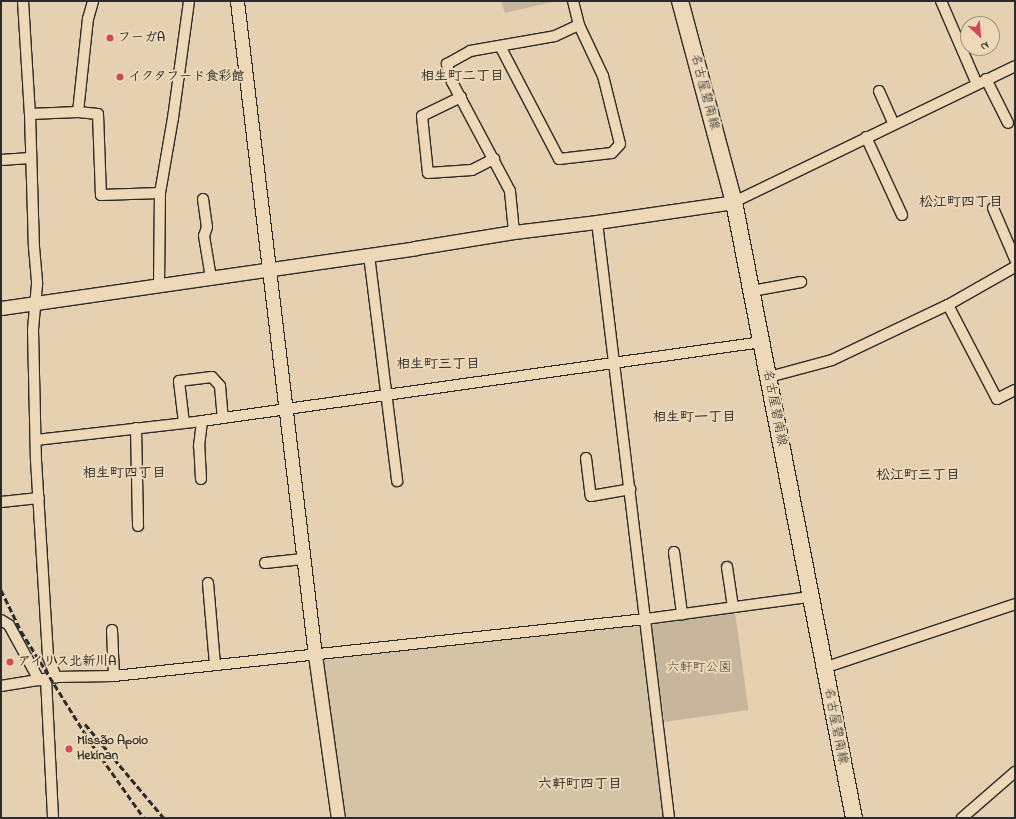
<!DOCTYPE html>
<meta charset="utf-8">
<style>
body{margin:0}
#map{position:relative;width:1016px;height:819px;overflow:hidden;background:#e5d1b1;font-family:"Indie Flower","Klee One",sans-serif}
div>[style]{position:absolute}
.built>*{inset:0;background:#d5c3a6}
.green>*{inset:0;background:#c7b69c;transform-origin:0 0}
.roads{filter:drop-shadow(1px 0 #2b2b2b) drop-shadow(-1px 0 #2b2b2b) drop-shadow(0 1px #2b2b2b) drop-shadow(0 -1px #2b2b2b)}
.minor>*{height:10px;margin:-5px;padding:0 5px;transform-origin:5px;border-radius:5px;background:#edd8b7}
.tertiary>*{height:13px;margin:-6.5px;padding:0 6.5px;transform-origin:6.5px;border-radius:6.5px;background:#edd8b7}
.primary>*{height:16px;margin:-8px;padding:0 8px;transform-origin:8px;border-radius:8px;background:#edd8b7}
.rail>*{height:3px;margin-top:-1.5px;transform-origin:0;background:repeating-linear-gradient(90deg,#2b2b2b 0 6px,transparent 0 9px)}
.dots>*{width:11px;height:11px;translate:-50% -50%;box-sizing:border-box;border:2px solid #edd8b7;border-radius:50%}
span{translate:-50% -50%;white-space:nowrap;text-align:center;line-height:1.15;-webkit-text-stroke:4px #edd8b7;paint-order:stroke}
.poi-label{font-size:13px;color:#2b2b2b;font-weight:700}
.left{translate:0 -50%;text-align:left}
.street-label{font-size:13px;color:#2b2b2b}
.park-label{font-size:13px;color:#4a4742}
.neighbourhood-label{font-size:14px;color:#2b2b2b;font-weight:700}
.frame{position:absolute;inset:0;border:2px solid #2b2b2b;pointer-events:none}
.north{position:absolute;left:960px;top:16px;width:40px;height:40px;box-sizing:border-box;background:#edd8b7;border:1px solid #9f937f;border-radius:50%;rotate:154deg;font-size:11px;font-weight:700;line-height:16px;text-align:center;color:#2b2b2b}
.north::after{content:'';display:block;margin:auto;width:14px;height:18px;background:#d1495b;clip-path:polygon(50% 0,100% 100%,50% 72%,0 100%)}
</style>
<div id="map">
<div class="built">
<i style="clip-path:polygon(646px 619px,669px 818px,338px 818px,315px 655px)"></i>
</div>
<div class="green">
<i style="clip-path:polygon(501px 1px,556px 1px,505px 13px)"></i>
<i style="left:735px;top:613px;width:98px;height:85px;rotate:82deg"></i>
</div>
<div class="roads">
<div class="minor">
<i style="left:23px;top:1px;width:113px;rotate:86.5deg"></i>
<i style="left:30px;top:114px;width:133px;rotate:88.3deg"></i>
<i style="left:34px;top:247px;width:37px;rotate:85deg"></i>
<i style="left:37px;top:284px;width:46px;rotate:95deg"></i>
<i style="left:33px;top:330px;width:130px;rotate:88.7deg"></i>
<i style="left:36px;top:460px;width:197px;rotate:86.5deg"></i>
<i style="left:48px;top:657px;width:22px;rotate:68deg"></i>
<i style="left:941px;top:1px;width:90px;rotate:66.6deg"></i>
<i style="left:500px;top:46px;width:127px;rotate:62.4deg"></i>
<i style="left:559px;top:159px;width:53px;rotate:-6.5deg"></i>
<i style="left:612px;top:153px;width:12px;rotate:-48deg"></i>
<i style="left:620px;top:144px;width:70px;rotate:-104deg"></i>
<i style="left:603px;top:76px;width:56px;rotate:-115.2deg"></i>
<i style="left:986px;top:79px;width:49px;rotate:63.4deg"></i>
<i style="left:879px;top:91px;width:36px;rotate:66deg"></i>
<i style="left:461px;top:97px;width:43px;rotate:154deg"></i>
<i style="left:422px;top:116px;width:57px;rotate:84deg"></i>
<i style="left:428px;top:173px;width:44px;rotate:-3.9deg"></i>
<i style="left:472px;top:170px;width:25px;rotate:-27deg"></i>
<i style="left:78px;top:112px;width:94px;rotate:-83.9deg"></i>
<i style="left:88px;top:19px;width:19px;rotate:-74deg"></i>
<i style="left:30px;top:114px;width:48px;rotate:-2.4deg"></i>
<i style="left:78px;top:112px;width:20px;rotate:6deg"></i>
<i style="left:98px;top:114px;width:81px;rotate:87.9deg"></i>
<i style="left:101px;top:195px;width:59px;rotate:-1.9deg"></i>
<i style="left:160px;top:193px;width:76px;rotate:-80.2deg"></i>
<i style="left:173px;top:118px;width:118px;rotate:-82.2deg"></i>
<i style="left:866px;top:137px;width:86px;rotate:65.2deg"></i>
<i style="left:1px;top:160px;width:29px;rotate:-4deg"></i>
<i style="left:203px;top:199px;width:28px;rotate:82deg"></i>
<i style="left:207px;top:227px;width:9px;rotate:108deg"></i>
<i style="left:204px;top:236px;width:43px;rotate:80.5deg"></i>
<i style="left:734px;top:202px;width:312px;rotate:-25.8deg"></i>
<i style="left:993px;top:208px;width:56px;rotate:66.7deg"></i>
<i style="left:597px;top:222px;width:600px;rotate:83.11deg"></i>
<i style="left:514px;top:232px;width:41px;rotate:-95.6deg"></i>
<i style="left:510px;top:191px;width:123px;rotate:-118deg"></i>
<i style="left:452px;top:82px;width:19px;rotate:-106deg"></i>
<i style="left:447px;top:64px;width:26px;rotate:-29deg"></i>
<i style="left:470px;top:51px;width:86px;rotate:-10deg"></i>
<i style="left:555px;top:36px;width:26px;rotate:-25deg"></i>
<i style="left:579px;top:25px;width:25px;rotate:-104deg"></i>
<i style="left:369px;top:255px;width:228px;rotate:82.9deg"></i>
<i style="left:159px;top:286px;width:93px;rotate:-89.4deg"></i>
<i style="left:752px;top:291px;width:50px;rotate:-10.4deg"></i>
<i style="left:948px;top:305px;width:106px;rotate:62.5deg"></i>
<i style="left:997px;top:399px;width:20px;rotate:-27deg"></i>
<i style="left:769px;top:377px;width:65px;rotate:-15.1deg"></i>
<i style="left:832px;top:360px;width:128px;rotate:-25.4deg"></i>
<i style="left:948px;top:305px;width:77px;rotate:-29.6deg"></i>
<i style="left:184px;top:423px;width:42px;rotate:-96.8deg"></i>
<i style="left:179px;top:381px;width:33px;rotate:-7deg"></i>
<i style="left:212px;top:377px;width:12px;rotate:48deg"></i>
<i style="left:220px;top:386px;width:32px;rotate:85deg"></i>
<i style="left:136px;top:428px;width:98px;rotate:88.8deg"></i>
<i style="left:36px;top:440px;width:167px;rotate:-6.5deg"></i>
<i style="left:202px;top:421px;width:566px;rotate:-8.03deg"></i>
<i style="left:586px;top:458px;width:38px;rotate:83deg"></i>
<i style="left:591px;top:496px;width:40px;rotate:-10deg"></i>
<i style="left:201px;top:479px;width:33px;rotate:-93deg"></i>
<i style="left:199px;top:446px;width:25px;rotate:-83deg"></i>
<i style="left:1px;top:502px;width:38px;rotate:-6deg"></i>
<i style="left:674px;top:552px;width:63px;rotate:82.6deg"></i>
<i style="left:265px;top:563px;width:38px;rotate:-6deg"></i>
<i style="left:727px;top:567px;width:40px;rotate:81.5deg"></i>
<i style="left:208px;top:583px;width:82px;rotate:85.1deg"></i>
<i style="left:1px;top:620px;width:9px;rotate:32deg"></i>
<i style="left:9px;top:625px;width:63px;rotate:61.4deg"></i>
<i style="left:112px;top:630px;width:46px;rotate:87.5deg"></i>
<i style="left:824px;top:668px;width:201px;rotate:-18.5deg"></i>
<i style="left:46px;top:679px;width:139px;rotate:87.1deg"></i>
<i style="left:1px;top:686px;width:56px;rotate:-9.3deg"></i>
<i style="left:56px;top:677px;width:58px;rotate:-1deg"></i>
<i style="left:114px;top:676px;width:535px;rotate:-6.12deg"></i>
<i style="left:646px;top:619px;width:164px;rotate:-7.7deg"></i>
<i style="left:962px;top:818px;width:70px;rotate:-41deg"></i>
</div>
<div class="tertiary">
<i style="left:237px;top:1px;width:659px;rotate:83.2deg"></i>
<i style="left:315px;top:655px;width:165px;rotate:82deg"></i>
<i style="left:1px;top:308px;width:418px;rotate:-8.2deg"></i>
<i style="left:415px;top:248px;width:100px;rotate:-9.2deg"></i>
<i style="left:514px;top:232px;width:84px;rotate:-6.9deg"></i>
<i style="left:597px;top:222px;width:138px;rotate:-8.3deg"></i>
</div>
<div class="primary">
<i style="left:680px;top:1px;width:208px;rotate:75deg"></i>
<i style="left:734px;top:202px;width:628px;rotate:78.98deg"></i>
</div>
</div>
<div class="rail">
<i style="left:1px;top:590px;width:46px;rotate:64deg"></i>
<i style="left:21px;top:631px;width:132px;rotate:58deg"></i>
<i style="left:91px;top:743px;width:92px;rotate:54.8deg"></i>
<i style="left:85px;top:724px;width:123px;rotate:50deg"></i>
</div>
<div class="dots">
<i style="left:110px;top:38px;background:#d1495b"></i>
<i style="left:120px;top:77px;background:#d1495b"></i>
<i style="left:10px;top:662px;background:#d1495b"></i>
<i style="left:69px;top:749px;background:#d1495b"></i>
</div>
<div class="poi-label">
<span class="left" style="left:118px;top:38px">フーガA</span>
<span class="left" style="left:128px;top:77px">イクタフード食彩館</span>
<span class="left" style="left:18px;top:662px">アイリス北新川A</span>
<span class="left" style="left:77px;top:749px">Missão Apoio<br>Hekinan</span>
</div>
<div class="street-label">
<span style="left:704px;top:92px;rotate:75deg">名古屋碧南線</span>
<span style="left:774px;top:408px;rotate:79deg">名古屋碧南線</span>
<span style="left:835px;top:726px;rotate:79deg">名古屋碧南線</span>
</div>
<div class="park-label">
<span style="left:699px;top:668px">六軒町公園</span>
</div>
<div class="neighbourhood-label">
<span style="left:462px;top:77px">相生町二丁目</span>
<span style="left:961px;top:203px">松江町四丁目</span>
<span style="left:438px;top:365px">相生町三丁目</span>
<span style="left:694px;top:418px">相生町一丁目</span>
<span style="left:124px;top:474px">相生町四丁目</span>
<span style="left:918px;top:476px">松江町三丁目</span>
<span style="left:580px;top:785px">六軒町四丁目</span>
</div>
<div class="frame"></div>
<div class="north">N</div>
</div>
